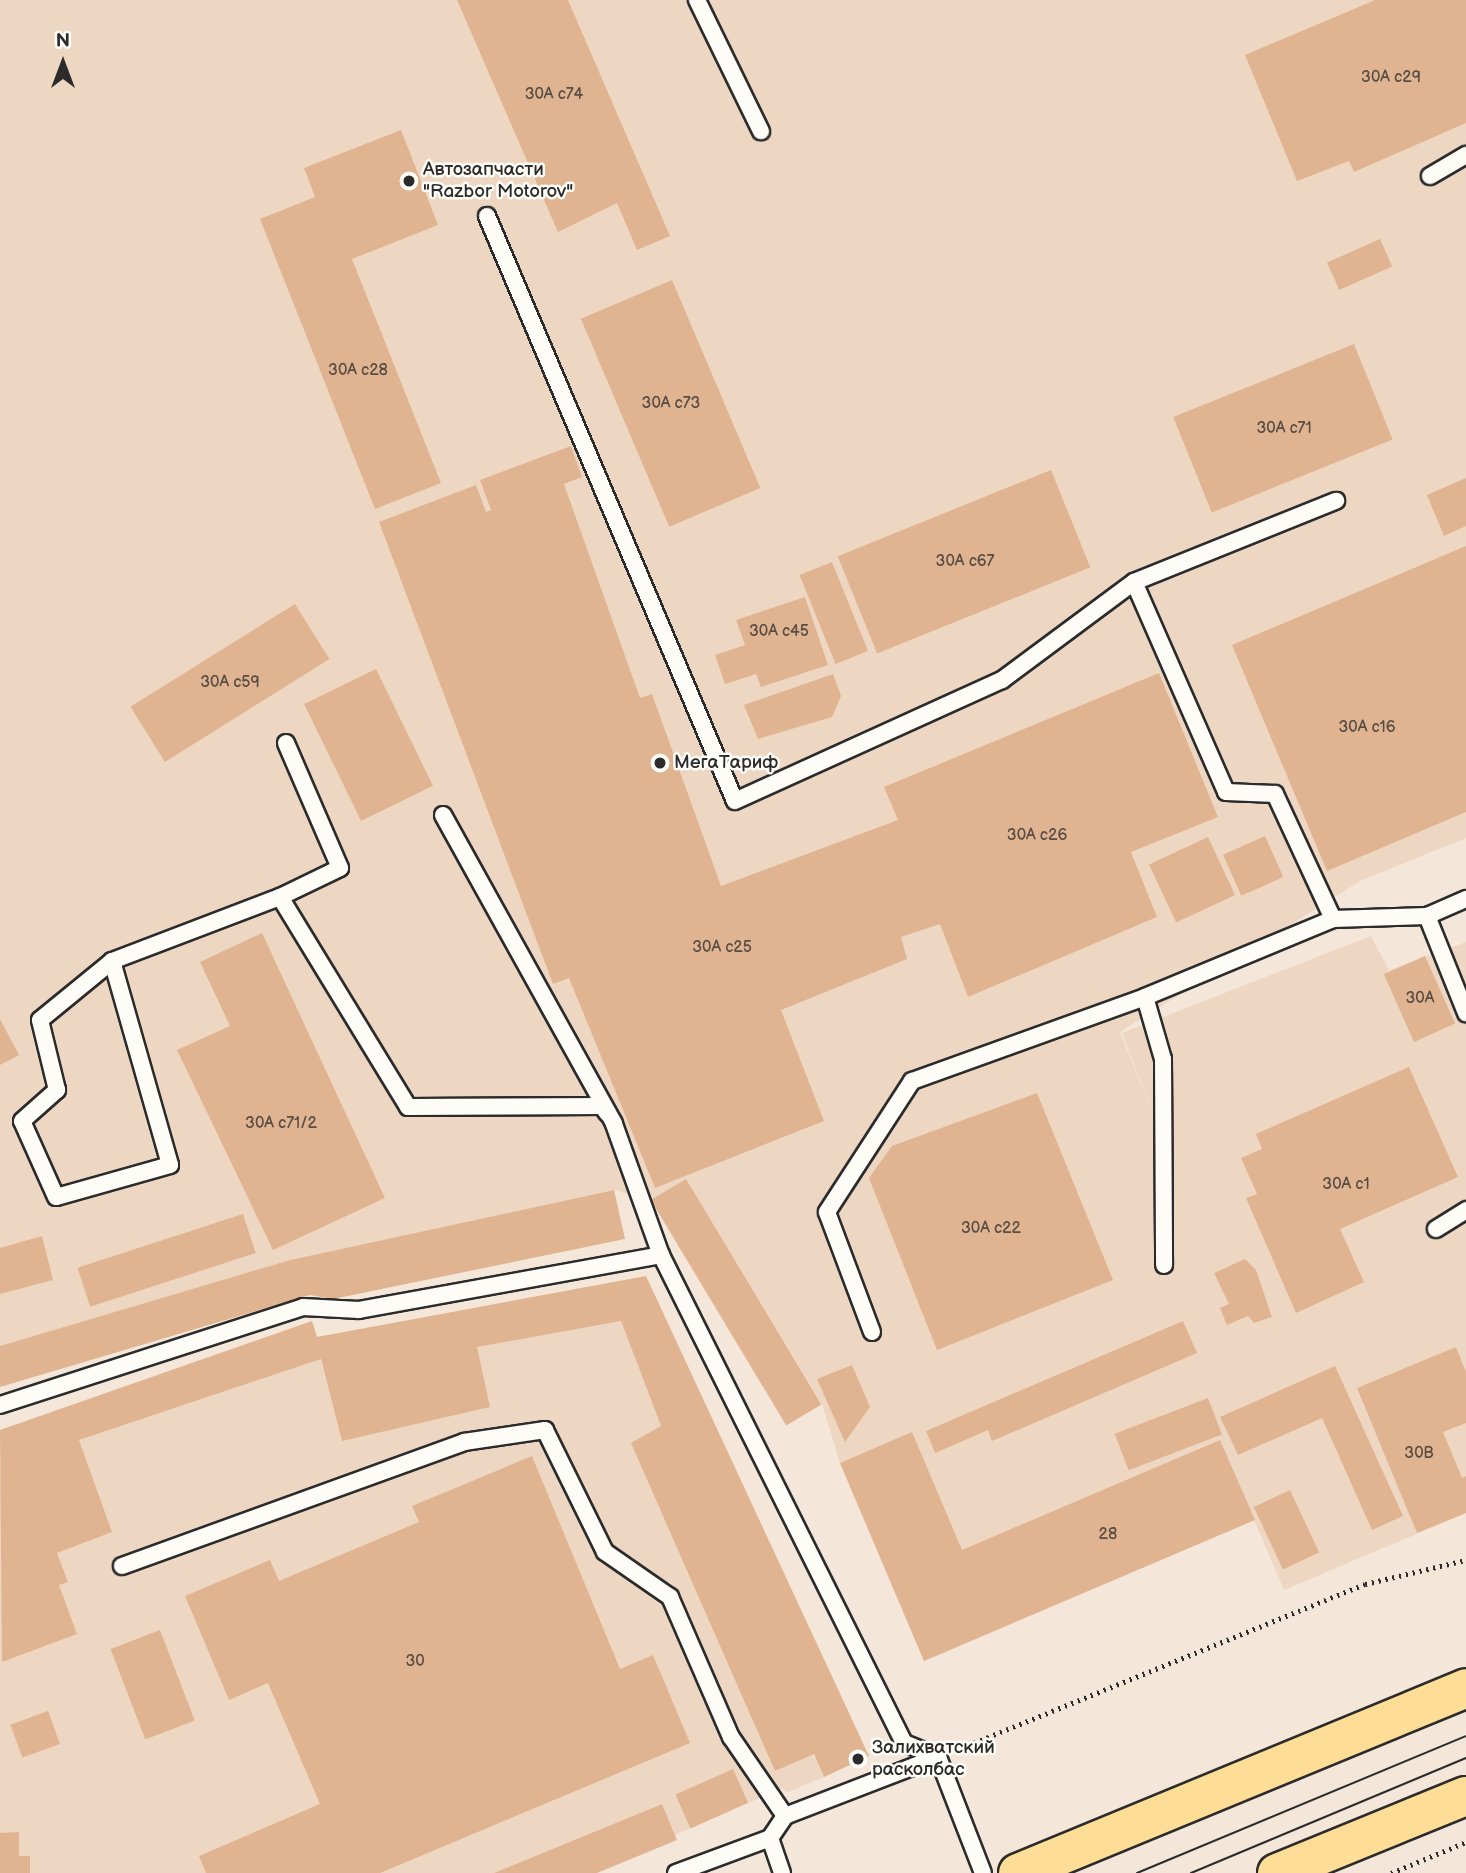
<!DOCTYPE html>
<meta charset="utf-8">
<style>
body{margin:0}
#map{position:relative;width:1466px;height:1873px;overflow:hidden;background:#f4e6d8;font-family:"Balsamiq Sans",sans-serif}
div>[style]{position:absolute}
.built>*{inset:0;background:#eed7c2}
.building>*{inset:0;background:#e0b490;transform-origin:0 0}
.path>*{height:4.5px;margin-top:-2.25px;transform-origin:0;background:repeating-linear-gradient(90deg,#2b2b2b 0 2px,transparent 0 7px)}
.roads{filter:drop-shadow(2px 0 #2b2b2b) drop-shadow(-2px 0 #2b2b2b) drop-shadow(0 2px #2b2b2b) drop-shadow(0 -2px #2b2b2b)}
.service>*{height:16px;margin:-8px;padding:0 8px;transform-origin:8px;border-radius:8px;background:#fdfcf7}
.trunk>*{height:38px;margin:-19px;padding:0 19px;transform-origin:19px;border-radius:19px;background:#fedd96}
.tram>*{height:2px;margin:-1px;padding:0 1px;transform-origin:1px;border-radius:1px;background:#2b2b2b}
.dots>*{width:19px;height:19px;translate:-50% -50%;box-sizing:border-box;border:4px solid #fdfcf7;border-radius:50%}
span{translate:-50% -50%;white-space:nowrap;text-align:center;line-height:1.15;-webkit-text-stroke:5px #fdfcf7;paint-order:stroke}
.number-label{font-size:16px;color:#584d44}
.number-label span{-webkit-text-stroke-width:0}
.poi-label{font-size:19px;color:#2b2b2b}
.left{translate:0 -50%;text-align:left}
.north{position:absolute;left:28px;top:28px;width:70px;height:70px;-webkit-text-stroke:5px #fdfcf7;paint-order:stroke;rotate:0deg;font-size:19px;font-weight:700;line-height:28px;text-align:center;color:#2b2b2b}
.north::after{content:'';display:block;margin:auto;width:24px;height:32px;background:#2b2b2b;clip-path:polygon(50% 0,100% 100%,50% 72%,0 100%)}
</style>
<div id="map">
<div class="built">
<i style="clip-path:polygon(0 0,1466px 0,1466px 838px,1360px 881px,1120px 1032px,1154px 1117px,1122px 1033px,1371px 936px,1389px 970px,1466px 942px,1466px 1513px,1284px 1590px,1254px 1520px,924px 1661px,840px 1463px,822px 1404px,686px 1180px,651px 1201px,614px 1190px,290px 1260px,0 1346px)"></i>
<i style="clip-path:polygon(621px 1321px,661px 1426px,824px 1777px,788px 1792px,782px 1789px,767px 1795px,675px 1835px,662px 1804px,494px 1873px,0 1873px,0 1466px,321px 1359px,324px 1373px)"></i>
</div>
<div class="building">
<i style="clip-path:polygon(457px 0,568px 0,670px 236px,637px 250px,617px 203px,558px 232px)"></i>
<i style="clip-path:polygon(1375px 0,1466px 0,1466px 123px,1354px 172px,1349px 161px,1297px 181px,1245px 55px)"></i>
<i style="clip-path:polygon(401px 130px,438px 225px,352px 259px,441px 483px,375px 509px,260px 219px,315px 197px,304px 168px)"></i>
<i style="left:1380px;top:239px;width:30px;height:58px;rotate:66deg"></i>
<i style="left:672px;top:280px;width:226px;height:99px;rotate:67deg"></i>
<i style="left:1354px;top:344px;width:103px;height:195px;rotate:68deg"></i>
<i style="clip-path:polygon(571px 446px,582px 477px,564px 484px,640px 698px,652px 694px,721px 886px,898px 820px,884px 787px,1159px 673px,1218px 817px,1131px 852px,1157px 917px,968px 997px,940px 924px,901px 937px,907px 959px,781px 1010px,824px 1121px,655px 1188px,569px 978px,553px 984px,379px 522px,476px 485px,486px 512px,491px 510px,480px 480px)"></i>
<i style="left:1051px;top:470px;width:105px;height:230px;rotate:68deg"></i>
<i style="clip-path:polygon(1466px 478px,1466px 526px,1444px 536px,1427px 495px)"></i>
<i style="clip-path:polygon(1466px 546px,1466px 812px,1327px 871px,1232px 645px)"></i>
<i style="left:832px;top:562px;width:96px;height:35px;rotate:68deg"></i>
<i style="clip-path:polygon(805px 597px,828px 665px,761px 687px,756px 674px,725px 684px,715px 655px,745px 645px,736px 620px)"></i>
<i style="left:295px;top:604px;width:65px;height:194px;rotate:58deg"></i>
<i style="left:376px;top:669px;width:130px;height:80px;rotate:64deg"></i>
<i style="clip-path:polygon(833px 674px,841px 696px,832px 717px,758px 739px,744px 705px)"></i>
<i style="left:1265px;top:836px;width:45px;height:46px;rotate:66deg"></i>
<i style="left:1208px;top:837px;width:64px;height:65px;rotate:65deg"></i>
<i style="clip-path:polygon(262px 933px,385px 1198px,273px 1250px,177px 1050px,230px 1026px,200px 962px)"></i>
<i style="left:1425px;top:956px;width:74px;height:45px;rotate:66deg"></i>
<i style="clip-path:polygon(0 1019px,19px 1055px,0 1065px)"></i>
<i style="clip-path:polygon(1409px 1067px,1458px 1177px,1340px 1229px,1364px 1282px,1296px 1313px,1246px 1198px,1257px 1194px,1241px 1158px,1262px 1149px,1256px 1134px)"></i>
<i style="clip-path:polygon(1037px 1093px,1113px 1280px,937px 1350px,869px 1178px,892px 1146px)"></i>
<i style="left:686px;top:1179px;width:263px;height:41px;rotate:59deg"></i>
<i style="clip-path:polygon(614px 1190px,625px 1239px,333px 1299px,310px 1295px,0 1387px,0 1346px,290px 1260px)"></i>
<i style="left:243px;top:1214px;width:41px;height:174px;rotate:72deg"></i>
<i style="clip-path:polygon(42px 1236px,53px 1280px,0 1294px,0 1248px)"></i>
<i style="clip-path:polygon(1245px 1259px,1256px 1270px,1272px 1317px,1254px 1323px,1248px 1316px,1227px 1325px,1220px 1308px,1229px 1304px,1214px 1273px)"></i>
<i style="clip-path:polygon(646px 1276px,869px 1756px,824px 1777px,814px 1754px,775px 1771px,631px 1443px,661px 1426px,621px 1321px,477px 1347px,490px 1407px,342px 1441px,321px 1359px,79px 1440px,112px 1532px,57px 1553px,68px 1582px,59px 1585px,77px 1634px,2px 1662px,0 1430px,312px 1321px,317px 1337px)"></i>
<i style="clip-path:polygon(1183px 1321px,1197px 1353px,992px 1441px,988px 1430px,935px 1453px,926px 1431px)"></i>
<i style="clip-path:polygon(1456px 1347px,1466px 1372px,1466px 1423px,1443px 1432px,1462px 1478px,1466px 1476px,1466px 1513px,1417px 1533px,1357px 1388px)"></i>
<i style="clip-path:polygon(852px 1365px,870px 1407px,845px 1442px,817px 1379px)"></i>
<i style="clip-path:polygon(1335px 1366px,1403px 1516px,1372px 1530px,1322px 1418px,1238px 1455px,1220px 1417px)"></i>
<i style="left:1208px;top:1398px;width:39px;height:100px;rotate:69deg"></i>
<i style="clip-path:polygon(912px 1432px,962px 1550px,1220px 1440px,1255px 1520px,924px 1661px,840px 1463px)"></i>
<i style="clip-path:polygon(532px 1456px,620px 1669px,653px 1655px,690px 1743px,380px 1873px,206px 1873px,199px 1856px,320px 1804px,268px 1683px,229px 1700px,185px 1596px,270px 1560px,279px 1581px,419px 1522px,412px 1506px)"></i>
<i style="left:1290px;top:1490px;width:69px;height:40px;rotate:65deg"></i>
<i style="left:160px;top:1630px;width:97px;height:53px;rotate:69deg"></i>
<i style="left:48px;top:1711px;width:35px;height:40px;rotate:70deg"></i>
<i style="left:733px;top:1769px;width:37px;height:63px;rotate:66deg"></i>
<i style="clip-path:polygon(662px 1804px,677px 1840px,597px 1873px,494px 1873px)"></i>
<i style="clip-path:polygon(19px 1832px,19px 1856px,30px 1856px,30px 1873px,0 1873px,0 1833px)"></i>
</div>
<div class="path">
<i style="left:961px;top:1748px;width:436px;rotate:-22.1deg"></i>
<i style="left:1365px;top:1584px;width:104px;rotate:-13.4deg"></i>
<i style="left:1391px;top:1873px;width:81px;rotate:-22.5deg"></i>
</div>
<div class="roads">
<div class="service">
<i style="left:697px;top:0;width:146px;rotate:64deg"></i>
<i style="left:1430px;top:176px;width:42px;rotate:-30.3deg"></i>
<i style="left:487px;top:216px;width:635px;rotate:67.03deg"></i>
<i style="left:735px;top:801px;width:293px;rotate:-24.4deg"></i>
<i style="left:1002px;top:680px;width:164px;rotate:-36.6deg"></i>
<i style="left:1134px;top:582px;width:229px;rotate:66.3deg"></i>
<i style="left:1226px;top:792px;width:49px;rotate:2.3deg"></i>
<i style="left:1275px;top:794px;width:138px;rotate:65.1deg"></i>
<i style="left:1134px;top:582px;width:218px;rotate:-21.9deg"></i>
<i style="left:286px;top:743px;width:136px;rotate:66.6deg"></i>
<i style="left:340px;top:868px;width:67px;rotate:154.2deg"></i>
<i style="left:280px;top:897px;width:246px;rotate:58.6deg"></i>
<i style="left:408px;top:1107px;width:194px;rotate:-0.3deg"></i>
<i style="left:602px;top:1106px;width:9px;rotate:54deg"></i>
<i style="left:443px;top:815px;width:353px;rotate:61deg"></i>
<i style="left:614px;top:1124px;width:139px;rotate:70.3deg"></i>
<i style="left:661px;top:1255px;width:545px;rotate:63.53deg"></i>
<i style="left:904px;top:1743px;width:37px;rotate:22deg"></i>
<i style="left:938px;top:1757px;width:124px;rotate:68.8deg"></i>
<i style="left:1427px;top:916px;width:105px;rotate:68.1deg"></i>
<i style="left:112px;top:961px;width:212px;rotate:74.1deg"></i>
<i style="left:170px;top:1165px;width:118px;rotate:164.3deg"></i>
<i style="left:56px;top:1197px;width:83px;rotate:-114.1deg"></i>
<i style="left:22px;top:1121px;width:47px;rotate:-41.5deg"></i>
<i style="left:57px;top:1090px;width:72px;rotate:-103.7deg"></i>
<i style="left:40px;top:1020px;width:93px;rotate:-39.3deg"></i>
<i style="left:112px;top:961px;width:180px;rotate:-20.9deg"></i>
<i style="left:1145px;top:997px;width:65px;rotate:73.8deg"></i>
<i style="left:1163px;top:1059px;width:206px;rotate:89.7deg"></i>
<i style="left:1436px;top:1229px;width:36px;rotate:-32deg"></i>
<i style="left:872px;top:1332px;width:128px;rotate:-110.6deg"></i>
<i style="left:827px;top:1212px;width:156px;rotate:-57deg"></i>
<i style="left:912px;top:1081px;width:248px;rotate:-19.8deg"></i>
<i style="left:1145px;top:997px;width:204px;rotate:-22.5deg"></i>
<i style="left:1333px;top:919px;width:94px;rotate:-1.8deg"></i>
<i style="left:1427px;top:916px;width:43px;rotate:-23.6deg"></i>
<i style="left:0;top:1405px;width:318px;rotate:-17.9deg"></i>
<i style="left:303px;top:1307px;width:56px;rotate:3.1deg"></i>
<i style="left:359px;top:1310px;width:307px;rotate:-10.3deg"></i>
<i style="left:122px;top:1566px;width:364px;rotate:-19.9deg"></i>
<i style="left:464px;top:1442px;width:82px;rotate:-8.4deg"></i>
<i style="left:545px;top:1430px;width:136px;rotate:63.8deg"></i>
<i style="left:605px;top:1552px;width:79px;rotate:34.7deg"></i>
<i style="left:670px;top:1597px;width:153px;rotate:66.5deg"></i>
<i style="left:731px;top:1737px;width:96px;rotate:55.6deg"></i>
<i style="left:785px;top:1816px;width:27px;rotate:124deg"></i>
<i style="left:770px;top:1838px;width:37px;rotate:71deg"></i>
<i style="left:785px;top:1816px;width:164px;rotate:-21.1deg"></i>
<i style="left:676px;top:1873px;width:100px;rotate:-20.4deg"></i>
</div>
<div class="trunk">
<i style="left:1018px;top:1873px;width:485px;rotate:-22.4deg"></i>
<i style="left:1277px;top:1873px;width:204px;rotate:-22.2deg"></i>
</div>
</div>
<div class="tram">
<i style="left:1137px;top:1873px;width:356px;rotate:-22.6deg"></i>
<i style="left:1191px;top:1873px;width:298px;rotate:-22.7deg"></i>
</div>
<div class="dots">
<i style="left:409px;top:181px;background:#2b2b2b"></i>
<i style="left:660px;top:763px;background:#2b2b2b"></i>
<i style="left:858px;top:1759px;background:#2b2b2b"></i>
</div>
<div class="number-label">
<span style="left:1391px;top:78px">30А с29</span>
<span style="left:554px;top:95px">30А с74</span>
<span style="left:358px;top:371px">30А с28</span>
<span style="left:671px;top:404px">30А с73</span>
<span style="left:1284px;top:429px">30А с71</span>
<span style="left:965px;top:562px">30А с67</span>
<span style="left:779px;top:632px">30А с45</span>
<span style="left:230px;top:683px">30А с59</span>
<span style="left:1367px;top:728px">30А с16</span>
<span style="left:1037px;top:836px">30А с26</span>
<span style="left:722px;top:948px">30А с25</span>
<span style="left:1420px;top:999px">30А</span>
<span style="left:281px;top:1124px">30А с71/2</span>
<span style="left:1346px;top:1185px">30А с1</span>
<span style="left:991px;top:1229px">30А с22</span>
<span style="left:1419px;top:1454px">30В</span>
<span style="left:1108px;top:1535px">28</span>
<span style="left:415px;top:1662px">30</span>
</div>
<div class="poi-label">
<span class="left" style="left:423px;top:181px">Автозапчасти<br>"Razbor Motorov"</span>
<span class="left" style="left:674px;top:763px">МегаТариф</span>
<span class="left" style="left:872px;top:1759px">Залихватский<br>расколбас</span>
</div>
<div class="north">N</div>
</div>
